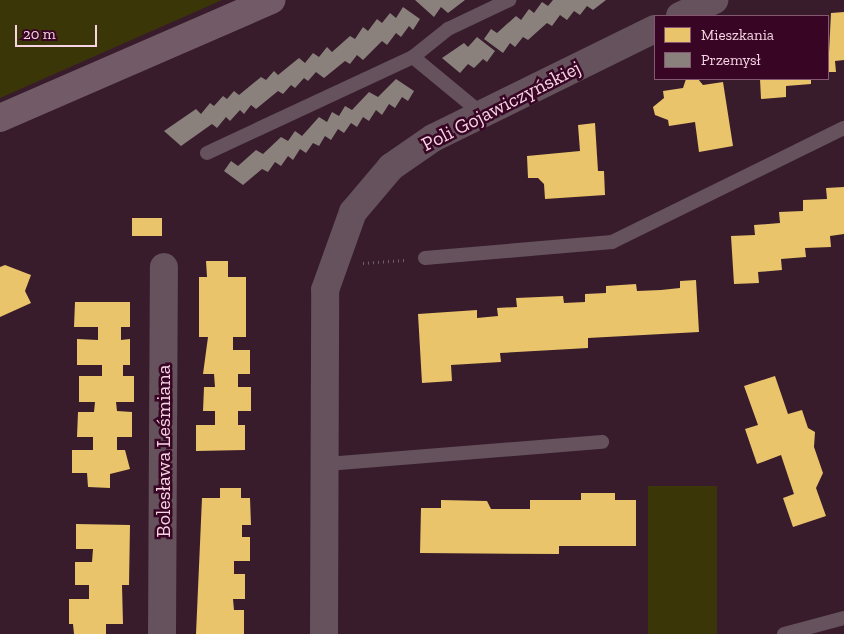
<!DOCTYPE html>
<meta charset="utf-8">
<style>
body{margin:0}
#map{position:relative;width:844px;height:634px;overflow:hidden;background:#381c2c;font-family:"Zilla Slab",serif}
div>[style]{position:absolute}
.green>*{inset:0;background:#3b3607;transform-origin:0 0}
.homes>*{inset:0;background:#e9c46a;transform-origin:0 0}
.industry>*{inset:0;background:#8a817c}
.path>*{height:3px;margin-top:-1.5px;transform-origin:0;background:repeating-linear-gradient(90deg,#6f5d67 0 1px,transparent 0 5px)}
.lane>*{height:14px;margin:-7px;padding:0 7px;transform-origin:7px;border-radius:7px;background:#65525c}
.street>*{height:28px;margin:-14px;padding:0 14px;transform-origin:14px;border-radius:14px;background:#65525c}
.secondary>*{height:28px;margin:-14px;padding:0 14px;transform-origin:14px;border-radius:14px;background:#725b67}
span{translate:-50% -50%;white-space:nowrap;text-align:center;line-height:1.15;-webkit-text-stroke:5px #380624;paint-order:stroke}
.street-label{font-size:20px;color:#f6d4e3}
.legend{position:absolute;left:654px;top:15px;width:175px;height:65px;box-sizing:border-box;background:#380624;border:1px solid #845870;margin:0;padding:6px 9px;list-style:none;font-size:15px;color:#f6d4e3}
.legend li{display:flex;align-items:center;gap:10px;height:25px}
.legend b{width:25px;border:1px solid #845870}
.scale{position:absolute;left:15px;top:25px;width:82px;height:22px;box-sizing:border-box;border:2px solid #f6d4e3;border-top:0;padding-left:6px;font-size:15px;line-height:18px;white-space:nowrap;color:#f6d4e3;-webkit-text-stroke:4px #380624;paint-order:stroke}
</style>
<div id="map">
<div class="green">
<i style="clip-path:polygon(0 0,222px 0,0 98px)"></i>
<i style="left:717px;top:486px;width:148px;height:69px;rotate:90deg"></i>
</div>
<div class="homes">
<i style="clip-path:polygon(844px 12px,844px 60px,835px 61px,836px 72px,828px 72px,831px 13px)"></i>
<i style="clip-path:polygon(686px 79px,698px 79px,703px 85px,723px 82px,733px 146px,699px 152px,695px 122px,669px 126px,668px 120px,655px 115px,653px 107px,664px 98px,663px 91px,683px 88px)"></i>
<i style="clip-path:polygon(760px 79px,811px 79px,811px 84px,786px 86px,786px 97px,761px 99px)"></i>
<i style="clip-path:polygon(595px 123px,598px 171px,604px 171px,605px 195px,545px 199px,544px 184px,538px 178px,528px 178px,527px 156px,580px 151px,578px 125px)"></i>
<i style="clip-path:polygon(844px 187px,844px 234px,830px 236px,831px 247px,805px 248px,806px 257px,781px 259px,782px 270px,758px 272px,759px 283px,734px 284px,731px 236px,755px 235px,754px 225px,780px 223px,779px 212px,803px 211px,803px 200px,827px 199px,826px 188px)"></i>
<i style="left:132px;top:218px;width:30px;height:18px"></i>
<i style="clip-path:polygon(206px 261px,228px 261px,228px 277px,246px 277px,246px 337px,233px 337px,233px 350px,250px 350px,250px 374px,238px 374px,238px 387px,251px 387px,251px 411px,238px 411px,238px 425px,245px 425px,245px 450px,196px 451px,196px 425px,215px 425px,215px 411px,203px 411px,204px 387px,215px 387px,214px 374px,203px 374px,208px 337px,199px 337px,199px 277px,207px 277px)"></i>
<i style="clip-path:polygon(5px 265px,31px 275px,25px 291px,31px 303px,0 317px,0 267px)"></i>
<i style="clip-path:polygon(696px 280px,699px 332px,588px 338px,588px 348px,500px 353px,501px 362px,451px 365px,452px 381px,422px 383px,418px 314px,477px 310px,477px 318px,498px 316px,497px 308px,517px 307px,516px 298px,563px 296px,564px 303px,585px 302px,585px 294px,606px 293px,606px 286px,636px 284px,637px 291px,661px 290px,680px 288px,680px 281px)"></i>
<i style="clip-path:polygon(75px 302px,130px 302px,130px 327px,121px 327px,121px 340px,130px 339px,130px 365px,123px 365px,123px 376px,134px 376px,134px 402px,116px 402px,117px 411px,132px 412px,132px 437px,117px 437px,117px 450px,125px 450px,130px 469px,110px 474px,110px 488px,88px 487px,87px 473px,72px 473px,72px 450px,93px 450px,93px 437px,77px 437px,78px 412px,94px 412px,95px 402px,79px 402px,79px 376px,102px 376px,102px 365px,77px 365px,77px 339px,98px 340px,98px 327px,74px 327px)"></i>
<i style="clip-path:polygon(775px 376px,788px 414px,802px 410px,808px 428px,815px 432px,814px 447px,823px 473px,816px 488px,826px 516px,793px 527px,783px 498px,794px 494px,781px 455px,757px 464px,745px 429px,758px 425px,744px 386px)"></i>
<i style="clip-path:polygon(220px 488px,241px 488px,241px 498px,250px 498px,251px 525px,242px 525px,242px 537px,250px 537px,250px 561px,234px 561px,234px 574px,245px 574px,245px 599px,233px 599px,234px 610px,244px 610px,244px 634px,196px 634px,202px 498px,220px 498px)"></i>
<i style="clip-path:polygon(581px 493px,615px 493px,615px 500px,636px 500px,636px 546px,559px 546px,559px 554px,420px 553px,421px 508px,441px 508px,441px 500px,487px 501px,491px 509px,530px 509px,530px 500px,581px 500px)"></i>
<i style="clip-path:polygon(76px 524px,130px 525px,129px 585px,122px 585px,123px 624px,106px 624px,106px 634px,74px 634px,73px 624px,69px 624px,69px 599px,89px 599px,89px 585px,75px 585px,75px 562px,92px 562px,93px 549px,76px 549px)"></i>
</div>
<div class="industry">
<i style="clip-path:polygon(415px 0,465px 0,448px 13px,441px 7px,434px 17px)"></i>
<i style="clip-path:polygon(553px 0,606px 0,593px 10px,587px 6px,580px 15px,574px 11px,567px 20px,560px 15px,552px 26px,547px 23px,528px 40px,523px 37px,515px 47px,510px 43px,503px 53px,484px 39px,491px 29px,497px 33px,516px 16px,521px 20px,529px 9px,534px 13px,542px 2px,548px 6px)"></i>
<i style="clip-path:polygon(403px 7px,420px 19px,413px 30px,409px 26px,401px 37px,396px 33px,387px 45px,382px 41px,363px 60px,357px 55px,350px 64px,345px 61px,324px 78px,316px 72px,308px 81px,304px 78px,295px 88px,291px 85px,283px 94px,278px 91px,256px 109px,251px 105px,244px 114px,240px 110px,230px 121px,226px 117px,217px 128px,212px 124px,181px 146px,164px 131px,196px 109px,201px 114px,210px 103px,214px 106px,223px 96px,227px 99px,234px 91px,239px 95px,261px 77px,266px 80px,274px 71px,278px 75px,299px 58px,305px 63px,313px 53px,319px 57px,327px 47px,332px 52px,350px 36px,355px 39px,363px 27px,368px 31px,377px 19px,382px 23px,390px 13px,396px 18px)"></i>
<i style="clip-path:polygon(477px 37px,495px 51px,487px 62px,483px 59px,474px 68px,468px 64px,460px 73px,442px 58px,464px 43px,468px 47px)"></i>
<i style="clip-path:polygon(396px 79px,414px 91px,408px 101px,402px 97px,395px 108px,389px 104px,382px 115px,376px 110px,369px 121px,363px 117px,357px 127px,351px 123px,344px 133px,338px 129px,331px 140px,325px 136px,319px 146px,313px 143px,306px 153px,300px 149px,293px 160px,288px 156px,281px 166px,275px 162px,268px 172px,262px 169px,243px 185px,224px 171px,231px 161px,238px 166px,256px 150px,263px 154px,281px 137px,288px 141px,295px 131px,302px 136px,319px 117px,327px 122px,332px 112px,339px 116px,345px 106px,352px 110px,369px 92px,378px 97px)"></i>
</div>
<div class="path">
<i style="left:363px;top:263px;width:42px;rotate:-4.1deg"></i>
</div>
<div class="lane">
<i style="left:413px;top:57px;width:45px;rotate:-38.7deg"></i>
<i style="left:448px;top:29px;width:68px;rotate:-25.4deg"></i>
<i style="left:207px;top:153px;width:227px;rotate:-25deg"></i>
<i style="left:413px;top:57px;width:89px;rotate:39.6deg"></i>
<i style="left:425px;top:258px;width:188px;rotate:-4.9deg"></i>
<i style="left:612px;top:242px;width:258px;rotate:-26.2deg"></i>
<i style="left:327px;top:464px;width:276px;rotate:-4.6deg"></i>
<i style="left:784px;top:634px;width:62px;rotate:-14.9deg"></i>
</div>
<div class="street">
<i style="left:680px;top:16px;width:38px;rotate:-25deg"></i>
<i style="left:162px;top:634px;width:367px;rotate:-89.7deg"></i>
<i style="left:324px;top:634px;width:344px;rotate:-89.8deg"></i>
<i style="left:325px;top:290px;width:83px;rotate:-70.3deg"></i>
<i style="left:353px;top:212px;width:59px;rotate:-49.8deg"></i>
<i style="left:391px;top:167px;width:51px;rotate:-34.6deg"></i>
<i style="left:433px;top:138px;width:247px;rotate:-26.2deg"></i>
</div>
<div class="secondary">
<i style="left:0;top:118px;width:296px;rotate:-23.5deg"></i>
</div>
<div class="street-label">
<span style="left:501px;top:106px;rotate:-27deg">Poli Gojawiczyńskiej</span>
<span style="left:163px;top:451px;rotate:-90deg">Bolesława Leśmiana</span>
</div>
<ul class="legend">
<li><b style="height:14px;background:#e9c46a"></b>Mieszkania</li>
<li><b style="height:14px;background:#8a817c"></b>Przemysł</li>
</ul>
<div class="scale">20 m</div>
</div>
